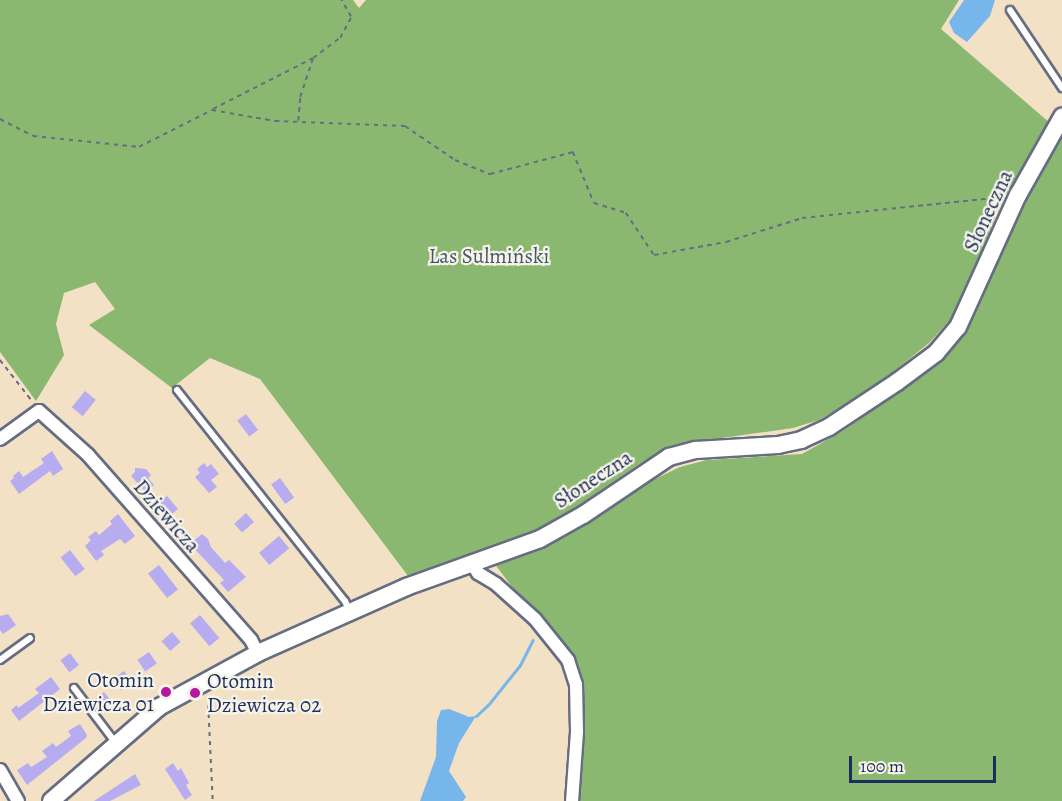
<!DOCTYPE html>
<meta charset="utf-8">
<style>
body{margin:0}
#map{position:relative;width:1062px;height:801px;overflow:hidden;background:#f2e1c4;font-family:Alegreya,serif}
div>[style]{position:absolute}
.forest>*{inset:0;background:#8bb870}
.water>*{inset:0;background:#77b6eb}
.stream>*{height:3px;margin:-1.5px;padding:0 1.5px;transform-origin:1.5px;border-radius:1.5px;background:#77b6eb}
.building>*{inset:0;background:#b8acf1;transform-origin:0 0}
.path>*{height:1.5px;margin-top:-0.75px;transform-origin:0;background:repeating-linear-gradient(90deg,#666d82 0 4.5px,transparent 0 9px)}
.roads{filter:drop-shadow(2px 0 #666d82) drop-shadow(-2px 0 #666d82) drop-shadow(0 2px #666d82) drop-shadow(0 -2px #666d82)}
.lane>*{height:6px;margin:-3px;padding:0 3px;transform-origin:3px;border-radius:3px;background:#fff}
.street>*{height:12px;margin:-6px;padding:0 6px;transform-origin:6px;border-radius:6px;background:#fff}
.secondary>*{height:16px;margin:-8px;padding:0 8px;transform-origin:8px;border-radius:8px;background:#fff}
.dots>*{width:16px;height:16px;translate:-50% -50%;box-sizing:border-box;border:3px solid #f7f3e8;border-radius:50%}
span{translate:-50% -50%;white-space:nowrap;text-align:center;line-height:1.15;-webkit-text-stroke:4.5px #f7f3e8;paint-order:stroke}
.street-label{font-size:21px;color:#1b2f5e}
.park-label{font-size:21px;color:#405967}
.poi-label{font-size:21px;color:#1b2f5e}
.right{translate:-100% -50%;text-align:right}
.left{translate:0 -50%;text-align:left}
.scale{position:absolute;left:849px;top:756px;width:147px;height:27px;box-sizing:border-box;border:3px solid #1b2f5e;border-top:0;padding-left:8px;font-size:18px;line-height:21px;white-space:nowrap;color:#1b2f5e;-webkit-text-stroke:4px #f7f3e8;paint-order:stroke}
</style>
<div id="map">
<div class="forest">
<i style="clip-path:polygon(0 0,353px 0,359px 8px,366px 0,959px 0,941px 29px,1050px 123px,1011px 188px,998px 203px,992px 231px,955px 314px,929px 343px,874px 387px,819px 420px,793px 428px,687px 443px,664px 450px,639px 464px,556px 521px,517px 540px,408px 576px,260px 379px,210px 358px,172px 388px,89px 325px,115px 309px,95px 282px,64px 293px,56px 324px,64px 355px,36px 401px,0 352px)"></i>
<i style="clip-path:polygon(1062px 134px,1062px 801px,575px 801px,576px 672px,494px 563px,563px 537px,651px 481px,680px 467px,707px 460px,802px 454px,843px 431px,918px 378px,958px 340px,978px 307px,1041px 165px)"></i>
</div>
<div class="water">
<i style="clip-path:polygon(964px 0,995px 0,990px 16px,967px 42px,954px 33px,949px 22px)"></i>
<i style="clip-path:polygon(449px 709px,469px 717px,476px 716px,459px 743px,449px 771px,466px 797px,463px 801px,420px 801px,436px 757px,437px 721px,441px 710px)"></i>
</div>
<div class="stream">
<i style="left:476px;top:716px;width:16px;rotate:-43deg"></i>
<i style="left:488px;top:705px;width:51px;rotate:-51.3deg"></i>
<i style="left:520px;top:665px;width:28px;rotate:-63deg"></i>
</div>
<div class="building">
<i style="left:85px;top:391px;width:14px;height:21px;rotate:39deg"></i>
<i style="left:246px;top:414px;width:20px;height:11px;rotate:53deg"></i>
<i style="clip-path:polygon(52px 451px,63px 469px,53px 476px,50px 471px,19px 494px,10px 481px,14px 478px,13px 476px,19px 471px,23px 477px,44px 463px,41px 459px)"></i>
<i style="clip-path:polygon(204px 463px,207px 467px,211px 464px,219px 474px,211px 480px,217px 487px,209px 493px,195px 477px,200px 473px,197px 469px)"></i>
<i style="clip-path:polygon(135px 468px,146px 469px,151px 475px,148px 478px,154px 485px,146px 492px,131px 476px,135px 472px)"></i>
<i style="left:280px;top:478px;width:24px;height:11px;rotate:54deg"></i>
<i style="left:167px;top:496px;width:17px;height:13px;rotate:50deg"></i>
<i style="left:246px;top:513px;width:12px;height:16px;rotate:48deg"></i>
<i style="clip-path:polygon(118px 514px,135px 536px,125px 544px,120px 539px,101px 551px,104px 555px,96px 561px,85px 546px,91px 540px,88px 537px,96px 531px,99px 535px,112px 524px,110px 521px)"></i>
<i style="clip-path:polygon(202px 534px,208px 539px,211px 547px,225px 563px,229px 560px,246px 577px,228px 592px,220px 583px,224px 580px,190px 544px)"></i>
<i style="left:279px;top:536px;width:16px;height:26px;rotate:50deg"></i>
<i style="left:70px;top:550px;width:24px;height:12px;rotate:52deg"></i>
<i style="left:159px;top:565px;width:31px;height:14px;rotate:52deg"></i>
<i style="clip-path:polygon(8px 614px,16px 625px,3px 634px,0 630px,0 616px)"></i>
<i style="left:200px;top:615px;width:30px;height:13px;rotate:50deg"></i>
<i style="left:172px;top:632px;width:13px;height:14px;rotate:48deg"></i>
<i style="left:149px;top:652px;width:14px;height:14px;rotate:56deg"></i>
<i style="left:70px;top:653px;width:15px;height:12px;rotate:53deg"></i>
<i style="left:124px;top:671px;width:14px;height:14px;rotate:54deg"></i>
<i style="clip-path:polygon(51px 677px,60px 689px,19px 721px,11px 710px,17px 705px,18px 708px,39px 693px,35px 689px)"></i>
<i style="left:104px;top:692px;width:16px;height:14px;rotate:52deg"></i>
<i style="clip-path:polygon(80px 724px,87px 735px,86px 738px,27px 785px,17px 770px,28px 763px,31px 767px,47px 757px,42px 751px,53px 743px,56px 747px,71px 736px,68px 731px)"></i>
<i style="clip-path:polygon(173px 763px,178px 771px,181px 768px,189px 783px,186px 785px,192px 795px,185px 800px,165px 769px)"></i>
<i style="clip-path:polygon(135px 774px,141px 785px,110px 801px,94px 801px)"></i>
</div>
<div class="path">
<i style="left:213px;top:109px;width:112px;rotate:-27deg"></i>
<i style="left:0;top:119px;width:37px;rotate:27deg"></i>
<i style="left:33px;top:136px;width:107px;rotate:5.9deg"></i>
<i style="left:139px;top:147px;width:82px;rotate:-26.9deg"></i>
<i style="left:212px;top:110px;width:64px;rotate:9.9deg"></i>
<i style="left:275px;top:121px;width:130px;rotate:2.2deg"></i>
<i style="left:405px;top:126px;width:60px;rotate:34.2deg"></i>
<i style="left:455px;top:160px;width:38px;rotate:22deg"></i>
<i style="left:490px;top:174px;width:86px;rotate:-14.8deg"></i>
<i style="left:573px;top:152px;width:55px;rotate:67.6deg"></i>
<i style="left:594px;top:203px;width:34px;rotate:17deg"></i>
<i style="left:626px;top:213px;width:50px;rotate:56.3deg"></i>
<i style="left:654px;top:255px;width:73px;rotate:-10.2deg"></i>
<i style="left:726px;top:242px;width:80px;rotate:-17.5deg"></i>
<i style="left:802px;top:218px;width:202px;rotate:-6deg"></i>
<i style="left:298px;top:121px;width:24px;rotate:-85deg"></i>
<i style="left:300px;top:97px;width:41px;rotate:-71.6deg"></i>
<i style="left:313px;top:58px;width:34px;rotate:-37deg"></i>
<i style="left:340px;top:38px;width:24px;rotate:-62deg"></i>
<i style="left:351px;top:17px;width:20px;rotate:-120deg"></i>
<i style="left:0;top:360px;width:52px;rotate:52deg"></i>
<i style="left:208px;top:696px;width:105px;rotate:87.3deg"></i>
</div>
<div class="roads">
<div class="lane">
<i style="left:1010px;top:10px;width:94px;rotate:56.3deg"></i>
<i style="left:177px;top:390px;width:270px;rotate:51.5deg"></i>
<i style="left:345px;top:601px;width:10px;rotate:66deg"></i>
<i style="left:0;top:660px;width:37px;rotate:-36deg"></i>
<i style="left:74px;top:688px;width:68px;rotate:52.8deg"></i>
</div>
<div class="street">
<i style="left:0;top:439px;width:48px;rotate:-35.7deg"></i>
<i style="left:39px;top:411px;width:66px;rotate:41.9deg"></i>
<i style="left:88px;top:455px;width:247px;rotate:48.6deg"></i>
<i style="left:251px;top:640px;width:15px;rotate:62deg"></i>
<i style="left:472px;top:564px;width:11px;rotate:56deg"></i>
<i style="left:478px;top:573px;width:21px;rotate:31deg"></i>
<i style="left:496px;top:584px;width:52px;rotate:41.9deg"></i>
<i style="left:535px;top:619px;width:53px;rotate:51.2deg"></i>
<i style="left:568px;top:660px;width:25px;rotate:72deg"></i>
<i style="left:576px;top:684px;width:48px;rotate:88.8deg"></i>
<i style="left:577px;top:732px;width:69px;rotate:94.1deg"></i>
<i style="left:0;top:770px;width:36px;rotate:60deg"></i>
</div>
<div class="secondary">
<i style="left:51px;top:801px;width:143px;rotate:-41deg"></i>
<i style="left:159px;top:707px;width:113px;rotate:-28.6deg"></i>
<i style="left:258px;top:653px;width:162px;rotate:-24deg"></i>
<i style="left:406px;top:587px;width:142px;rotate:-19.7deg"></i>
<i style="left:540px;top:539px;width:49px;rotate:-29.2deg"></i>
<i style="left:583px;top:515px;width:104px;rotate:-34deg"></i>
<i style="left:669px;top:457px;width:28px;rotate:-15deg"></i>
<i style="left:696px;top:450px;width:82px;rotate:-3.5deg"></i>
<i style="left:778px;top:445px;width:24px;rotate:-12deg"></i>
<i style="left:801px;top:440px;width:31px;rotate:-25deg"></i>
<i style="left:829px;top:427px;width:82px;rotate:-33.5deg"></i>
<i style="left:897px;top:382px;width:49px;rotate:-36.6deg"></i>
<i style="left:936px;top:353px;width:34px;rotate:-50deg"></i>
<i style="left:958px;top:327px;width:145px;rotate:-65.6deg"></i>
<i style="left:1018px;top:195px;width:90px;rotate:-60.6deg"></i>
</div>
</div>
<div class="dots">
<i style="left:166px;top:692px;background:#b5179e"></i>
<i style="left:195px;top:693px;background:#b5179e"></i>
</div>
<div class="street-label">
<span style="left:988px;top:211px;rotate:-65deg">Słoneczna</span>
<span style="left:593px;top:479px;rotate:-33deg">Słoneczna</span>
<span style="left:167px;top:516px;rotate:49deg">Dziewicza</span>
</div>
<div class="park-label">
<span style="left:489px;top:256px">Las Sulmiński</span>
</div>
<div class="poi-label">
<span class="right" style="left:154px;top:692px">Otomin<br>Dziewicza 01</span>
<span class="left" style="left:207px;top:693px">Otomin<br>Dziewicza 02</span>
</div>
<div class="scale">100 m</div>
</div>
